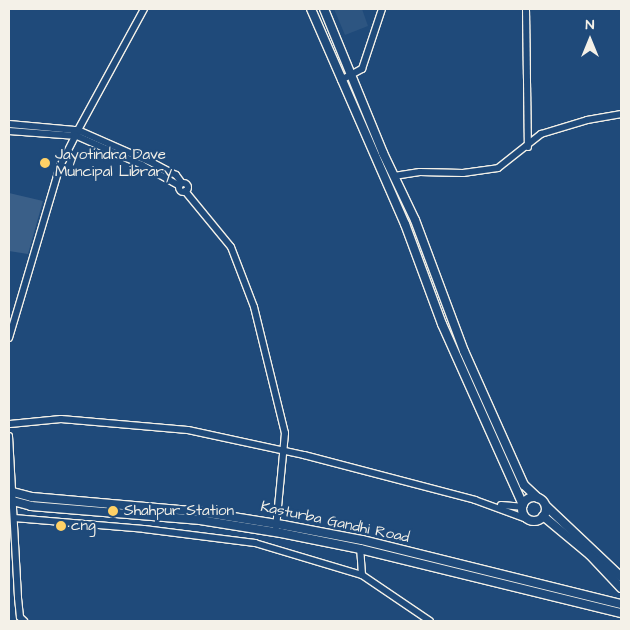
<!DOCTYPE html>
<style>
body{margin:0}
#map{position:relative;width:630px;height:630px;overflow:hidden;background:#1f4a7a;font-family:"Architects Daughter",sans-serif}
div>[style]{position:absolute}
.built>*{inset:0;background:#2d5581}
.green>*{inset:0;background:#3a5f88}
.roads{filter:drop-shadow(1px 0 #f4f1e8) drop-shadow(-1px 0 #f4f1e8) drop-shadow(0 1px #f4f1e8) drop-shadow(0 -1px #f4f1e8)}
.minor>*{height:6px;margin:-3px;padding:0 3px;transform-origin:3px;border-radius:3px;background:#1f4a7a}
.minor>.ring{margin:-3px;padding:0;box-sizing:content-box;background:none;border:6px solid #1f4a7a;border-radius:50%}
.major>*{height:8px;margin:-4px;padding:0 4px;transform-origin:4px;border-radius:4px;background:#1f4a7a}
.major>.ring{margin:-4px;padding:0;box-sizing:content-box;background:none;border:8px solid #1f4a7a;border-radius:50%}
.dots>*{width:14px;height:14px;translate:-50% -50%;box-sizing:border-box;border:2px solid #1f4a7a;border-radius:50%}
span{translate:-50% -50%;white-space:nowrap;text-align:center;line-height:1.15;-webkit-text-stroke:4.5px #1f4a7a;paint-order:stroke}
.poi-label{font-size:15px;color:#f4f1e8}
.left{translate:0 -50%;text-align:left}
.street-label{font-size:15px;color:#f4f1e8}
.frame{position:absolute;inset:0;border:10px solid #f4f1e8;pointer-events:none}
.north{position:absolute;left:565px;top:15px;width:50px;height:50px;-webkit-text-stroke:4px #1f4a7a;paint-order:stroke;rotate:0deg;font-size:14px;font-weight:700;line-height:20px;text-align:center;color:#f4f1e8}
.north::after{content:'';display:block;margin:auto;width:18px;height:22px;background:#f4f1e8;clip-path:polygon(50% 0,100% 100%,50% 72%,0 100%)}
</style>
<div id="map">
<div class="built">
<i style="clip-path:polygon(334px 9px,362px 9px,368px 26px,345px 35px)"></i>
</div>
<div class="green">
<i style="clip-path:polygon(9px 193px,43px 201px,28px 254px,9px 251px)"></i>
</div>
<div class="roads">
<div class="minor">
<i style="left:526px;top:9px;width:138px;rotate:89.2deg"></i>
<i style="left:341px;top:80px;width:24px;rotate:-28deg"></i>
<i style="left:362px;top:69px;width:63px;rotate:-71.6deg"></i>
<i style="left:9px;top:124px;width:66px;rotate:5.2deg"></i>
<i style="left:78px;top:130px;width:138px;rotate:-61.4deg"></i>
<i style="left:9px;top:131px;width:68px;rotate:4.2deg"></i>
<i style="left:77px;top:136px;width:6px;rotate:-72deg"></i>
<i style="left:79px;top:130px;width:5px;rotate:180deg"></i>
<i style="left:74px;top:130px;width:6px;rotate:90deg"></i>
<i style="left:80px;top:131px;width:80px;rotate:23.7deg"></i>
<i style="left:153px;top:163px;width:26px;rotate:28deg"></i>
<i style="left:176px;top:175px;width:9px;rotate:54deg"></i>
<i style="left:77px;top:136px;width:71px;rotate:24deg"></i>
<i style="left:142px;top:165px;width:41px;rotate:29.1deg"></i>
<i style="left:394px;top:176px;width:26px;rotate:-9deg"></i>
<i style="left:420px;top:172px;width:43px;rotate:1.3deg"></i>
<i style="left:463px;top:173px;width:35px;rotate:-8deg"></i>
<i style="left:498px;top:168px;width:55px;rotate:-38.3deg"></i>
<i style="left:541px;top:134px;width:48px;rotate:-16.9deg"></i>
<i style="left:587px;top:120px;width:35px;rotate:-10deg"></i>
<i class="ring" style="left:178.5px;top:182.5px;width:3px;height:3px"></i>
<i style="left:185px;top:191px;width:72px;rotate:50.6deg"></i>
<i style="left:231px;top:247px;width:64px;rotate:69deg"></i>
<i style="left:254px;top:307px;width:130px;rotate:76.2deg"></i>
<i style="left:285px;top:433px;width:95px;rotate:95.4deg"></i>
<i style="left:9px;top:338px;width:179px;rotate:-73.5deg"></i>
<i style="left:60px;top:166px;width:34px;rotate:-63deg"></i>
<i style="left:10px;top:424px;width:51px;rotate:-5.6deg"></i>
<i style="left:61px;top:419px;width:127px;rotate:5deg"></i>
<i style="left:188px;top:430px;width:119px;rotate:12.2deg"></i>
<i style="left:304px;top:455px;width:177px;rotate:14.7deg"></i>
<i style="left:475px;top:500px;width:55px;rotate:20.1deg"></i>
<i style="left:9px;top:436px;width:162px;rotate:86.8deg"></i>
<i style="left:18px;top:598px;width:19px;rotate:84deg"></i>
<i style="left:20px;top:617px;width:6px;rotate:45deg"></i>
<i style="left:501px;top:505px;width:21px;rotate:5deg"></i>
<i style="left:14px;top:518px;width:130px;rotate:4.8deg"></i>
<i style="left:144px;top:529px;width:112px;rotate:7.2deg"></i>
<i style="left:255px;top:543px;width:112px;rotate:16.7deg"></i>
<i style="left:362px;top:575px;width:26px;rotate:-94deg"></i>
<i style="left:362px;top:575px;width:82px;rotate:34.1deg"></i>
</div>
<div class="major">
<i style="left:311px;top:9px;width:235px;rotate:66.4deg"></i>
<i style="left:405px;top:224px;width:107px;rotate:69.7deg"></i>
<i style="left:442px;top:324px;width:198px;rotate:65.9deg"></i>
<i style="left:324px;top:9px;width:156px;rotate:67.7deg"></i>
<i style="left:383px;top:153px;width:74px;rotate:64.5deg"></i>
<i style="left:415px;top:220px;width:140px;rotate:69.5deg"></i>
<i style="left:464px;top:351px;width:147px;rotate:65.9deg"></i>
<i style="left:524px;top:485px;width:19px;rotate:43deg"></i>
<i style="left:9px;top:491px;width:24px;rotate:15deg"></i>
<i style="left:32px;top:497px;width:171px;rotate:5deg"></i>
<i style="left:202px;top:512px;width:82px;rotate:9.1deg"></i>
<i style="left:283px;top:525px;width:80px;rotate:10.8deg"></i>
<i style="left:362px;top:540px;width:267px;rotate:13.9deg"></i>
<i class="ring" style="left:522px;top:497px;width:16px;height:16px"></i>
<i style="left:9px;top:500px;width:23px;rotate:15deg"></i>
<i style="left:31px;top:506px;width:170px;rotate:4.7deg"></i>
<i style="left:200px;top:520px;width:82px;rotate:9.1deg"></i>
<i style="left:281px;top:533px;width:81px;rotate:11.4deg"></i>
<i style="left:360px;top:549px;width:269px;rotate:13.8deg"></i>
<i style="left:546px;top:506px;width:103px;rotate:43.4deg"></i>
<i style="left:543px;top:516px;width:61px;rotate:39.7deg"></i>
<i style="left:590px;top:555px;width:45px;rotate:46.8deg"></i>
</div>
</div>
<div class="dots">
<i style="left:45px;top:163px;background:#ffd166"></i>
<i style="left:113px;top:511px;background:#ffd166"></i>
<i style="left:61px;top:526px;background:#ffd166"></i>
</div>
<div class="poi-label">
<span class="left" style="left:55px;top:163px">Jayotindra Dave<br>Muncipal Library</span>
<span class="left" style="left:124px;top:511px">Shahpur Station</span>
<span class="left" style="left:71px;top:526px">cng</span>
</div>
<div class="street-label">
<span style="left:335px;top:522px;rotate:12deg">Kasturba Gandhi Road</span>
</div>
<div class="frame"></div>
<div class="north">N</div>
</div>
